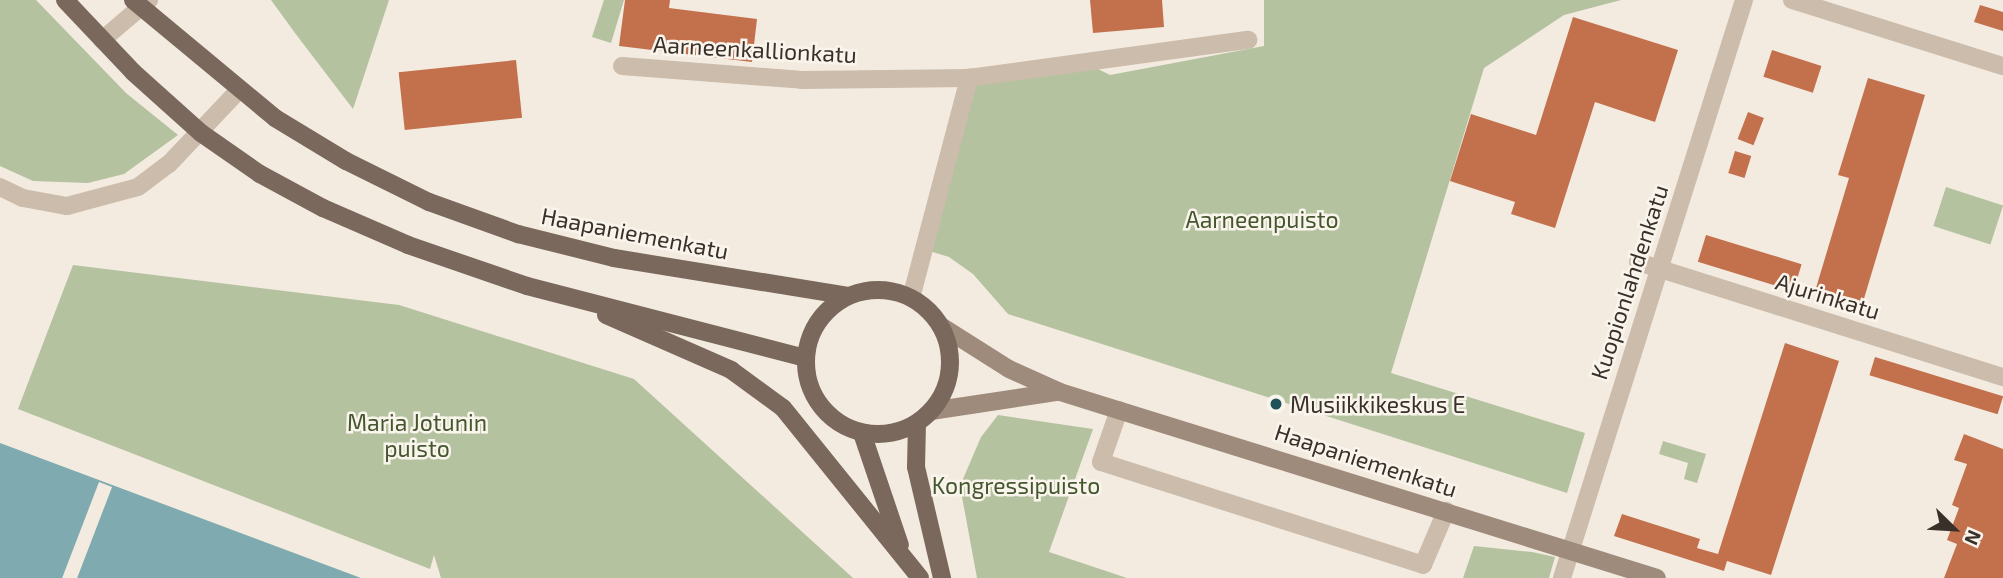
<!DOCTYPE html>
<style>
body{margin:0}
#map{position:relative;width:2003px;height:578px;overflow:hidden;background:#f3ebe0;font-family:"Exo 2",sans-serif}
div>[style]{position:absolute}
.green>*{inset:0;background:#b4c29f;transform-origin:0 0}
.water>*{inset:0;background:#7faaaf}
.pier>*{inset:0;background:#f3ebe0;transform-origin:0 0}
.building>*{inset:0;background:#c3714d;transform-origin:0 0}
.service>*{height:18px;margin:-9px;padding:0 9px;transform-origin:9px;border-radius:9px;background:#cbbcab}
.minor>*{height:18px;margin:-9px;padding:0 9px;transform-origin:9px;border-radius:9px;background:#cbbcab}
.secondary>*{height:18px;margin:-9px;padding:0 9px;transform-origin:9px;border-radius:9px;background:#9f8b7c}
.primary>*{height:18px;margin:-9px;padding:0 9px;transform-origin:9px;border-radius:9px;background:#7a685c}
.primary>.ring{margin:-9px;padding:0;box-sizing:content-box;background:none;border:18px solid #7a685c;border-radius:50%}
.dots>*{width:19px;height:19px;translate:-50% -50%;box-sizing:border-box;border:4px solid #faf5ec;border-radius:50%}
span{translate:-50% -50%;white-space:nowrap;text-align:center;line-height:1.15;-webkit-text-stroke:5px #faf5ec;paint-order:stroke}
.street-label{font-size:23px;color:#39302a}
.park-label{font-size:23px;color:#45572e}
.poi-label{font-size:23px;color:#39302a}
.left{translate:0 -50%;text-align:left}
.north{position:absolute;left:1919px;top:494px;width:70px;height:70px;-webkit-text-stroke:5px #faf5ec;paint-order:stroke;rotate:114deg;font-size:19px;font-weight:700;line-height:28px;text-align:center;color:#39302a}
.north::after{content:'';display:block;margin:auto;width:24px;height:32px;background:#39302a;clip-path:polygon(50% 0,100% 100%,50% 72%,0 100%)}
</style>
<div id="map">
<div class="green">
<i style="clip-path:polygon(0 0,36px 0,126px 93px,178px 135px,124px 174px,88px 183px,33px 181px,0 166px)"></i>
<i style="clip-path:polygon(271px 0,389px 0,353px 109px,295px 33px)"></i>
<i style="clip-path:polygon(604px 0,624px 0,611px 43px,592px 37px)"></i>
<i style="clip-path:polygon(1264px 0,1621px 0,1564px 15px,1484px 68px,1391px 373px,1585px 433px,1567px 493px,1008px 314px,973px 274px,949px 257px,923px 249px,969px 78px,1088px 64px,1110px 75px,1264px 46px)"></i>
<i style="left:1946px;top:187px;width:60px;height:41px;rotate:18deg"></i>
<i style="clip-path:polygon(73px 265px,399px 305px,634px 379px,853px 578px,441px 578px,434px 555px,430px 569px,18px 409px)"></i>
<i style="clip-path:polygon(998px 415px,1093px 429px,1049px 552px,1127px 578px,977px 578px,960px 486px,981px 437px)"></i>
<i style="clip-path:polygon(1663px 441px,1706px 454px,1697px 483px,1684px 479px,1688px 463px,1659px 454px)"></i>
<i style="clip-path:polygon(1474px 546px,1532px 552px,1555px 557px,1549px 578px,1463px 578px)"></i>
</div>
<div class="water">
<i style="clip-path:polygon(0 443px,361px 578px,0 578px)"></i>
</div>
<div class="pier">
<i style="left:99px;top:482px;width:14px;height:103px;rotate:21deg"></i>
</div>
<div class="building">
<i style="clip-path:polygon(625px 0,670px 0,669px 8px,757px 19px,752px 62px,619px 46px)"></i>
<i style="clip-path:polygon(1090px 0,1162px 0,1164px 27px,1093px 33px)"></i>
<i style="clip-path:polygon(1980px 5px,2003px 12px,2003px 31px,1974px 22px)"></i>
<i style="clip-path:polygon(1573px 17px,1678px 50px,1655px 122px,1595px 102px,1555px 228px,1511px 214px,1515px 202px,1450px 181px,1471px 114px,1536px 135px)"></i>
<i style="left:1772px;top:50px;width:52px;height:28px;rotate:18deg"></i>
<i style="left:516px;top:60px;width:58px;height:118px;rotate:84deg"></i>
<i style="clip-path:polygon(1868px 78px,1925px 95px,1863px 302px,1816px 288px,1849px 178px,1838px 175px)"></i>
<i style="left:1748px;top:112px;width:17px;height:29px;rotate:21deg"></i>
<i style="left:1735px;top:151px;width:17px;height:23px;rotate:17deg"></i>
<i style="left:1706px;top:235px;width:100px;height:28px;rotate:17deg"></i>
<i style="clip-path:polygon(1785px 343px,1839px 361px,1771px 575px,1727px 561px,1724px 571px,1614px 536px,1622px 514px,1700px 539px,1697px 548px,1718px 554px)"></i>
<i style="left:1875px;top:357px;width:134px;height:19px;rotate:17deg"></i>
<i style="clip-path:polygon(1964px 434px,2003px 449px,2003px 578px,1944px 578px,1957px 544px,1947px 540px,1959px 508px,1952px 505px,1967px 464px,1954px 460px)"></i>
</div>
<div class="service">
<i style="left:1638px;top:262px;width:383px;rotate:17.5deg"></i>
<i style="left:1119px;top:410px;width:55px;rotate:109.1deg"></i>
<i style="left:1101px;top:462px;width:338px;rotate:17.7deg"></i>
<i style="left:1423px;top:565px;width:59px;rotate:-66.9deg"></i>
</div>
<div class="minor">
<i style="left:1792px;top:0;width:221px;rotate:17.4deg"></i>
<i style="left:102px;top:40px;width:62px;rotate:-40.4deg"></i>
<i style="left:622px;top:66px;width:181px;rotate:4.4deg"></i>
<i style="left:802px;top:80px;width:167px;rotate:-0.7deg"></i>
<i style="left:0;top:187px;width:25px;rotate:26deg"></i>
<i style="left:23px;top:198px;width:45px;rotate:10.3deg"></i>
<i style="left:67px;top:206px;width:73px;rotate:-15deg"></i>
<i style="left:138px;top:187px;width:39px;rotate:-37deg"></i>
<i style="left:169px;top:164px;width:102px;rotate:-46.6deg"></i>
<i style="left:911px;top:298px;width:228px;rotate:-75.2deg"></i>
<i style="left:969px;top:78px;width:282px;rotate:-7.8deg"></i>
<i style="left:1562px;top:578px;width:606px;rotate:-72.52deg"></i>
</div>
<div class="secondary">
<i style="left:941px;top:326px;width:80px;rotate:32.3deg"></i>
<i style="left:1009px;top:369px;width:56px;rotate:24.3deg"></i>
<i style="left:1060px;top:392px;width:625px;rotate:17.3deg"></i>
<i style="left:931px;top:411px;width:126px;rotate:-8.6deg"></i>
</div>
<div class="primary">
<i style="left:65px;top:0;width:99px;rotate:46.6deg"></i>
<i style="left:133px;top:72px;width:91px;rotate:41.9deg"></i>
<i style="left:201px;top:133px;width:72px;rotate:34.8deg"></i>
<i style="left:260px;top:174px;width:72px;rotate:28.4deg"></i>
<i style="left:323px;top:208px;width:93px;rotate:23.5deg"></i>
<i style="left:408px;top:245px;width:126px;rotate:19deg"></i>
<i style="left:527px;top:286px;width:287px;rotate:14.5deg"></i>
<i style="left:133px;top:0;width:185px;rotate:39.7deg"></i>
<i style="left:275px;top:118px;width:83px;rotate:31.2deg"></i>
<i style="left:346px;top:161px;width:93px;rotate:26.3deg"></i>
<i style="left:429px;top:202px;width:95px;rotate:19.8deg"></i>
<i style="left:518px;top:234px;width:99px;rotate:14deg"></i>
<i style="left:614px;top:258px;width:237px;rotate:9.2deg"></i>
<i class="ring" style="left:806px;top:290px;width:126px;height:126px"></i>
<i style="left:606px;top:315px;width:137px;rotate:23.7deg"></i>
<i style="left:731px;top:370px;width:64px;rotate:36.2deg"></i>
<i style="left:783px;top:408px;width:218px;rotate:51.1deg"></i>
<i style="left:917px;top:423px;width:44px;rotate:91.3deg"></i>
<i style="left:916px;top:467px;width:114px;rotate:76.8deg"></i>
<i style="left:862px;top:433px;width:118px;rotate:71.3deg"></i>
</div>
<div class="dots">
<i style="left:1276px;top:404px;background:#20525a"></i>
</div>
<div class="street-label">
<span style="left:755px;top:49px;rotate:3deg">Aarneenkallionkatu</span>
<span style="left:635px;top:233px;rotate:11deg">Haapaniemenkatu</span>
<span style="left:1629px;top:282px;rotate:-72deg">Kuopionlahdenkatu</span>
<span style="left:1828px;top:296px;rotate:17deg">Ajurinkatu</span>
<span style="left:1366px;top:460px;rotate:18deg">Haapaniemenkatu</span>
</div>
<div class="park-label">
<span style="left:1262px;top:219px">Aarneenpuisto</span>
<span style="left:417px;top:435px">Maria Jotunin<br>puisto</span>
<span style="left:1016px;top:485px">Kongressipuisto</span>
</div>
<div class="poi-label">
<span class="left" style="left:1290px;top:404px">Musiikkikeskus E</span>
</div>
<div class="north">N</div>
</div>
